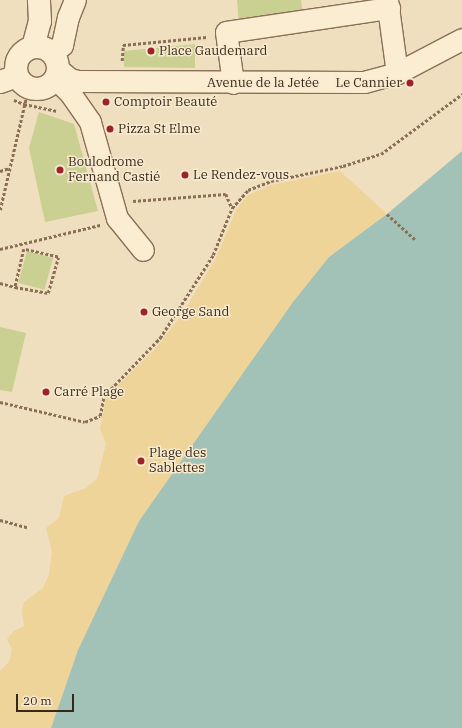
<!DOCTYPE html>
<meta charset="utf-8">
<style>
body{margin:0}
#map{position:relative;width:462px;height:728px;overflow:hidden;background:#f0dfbe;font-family:"IBM Plex Serif",serif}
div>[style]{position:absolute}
.green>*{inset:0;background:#cacf92;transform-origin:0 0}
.sand>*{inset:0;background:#eed499}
.water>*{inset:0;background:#a2c2b7}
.path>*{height:2.5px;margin-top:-1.25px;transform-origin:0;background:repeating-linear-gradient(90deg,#8a6f56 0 3px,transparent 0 5px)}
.roads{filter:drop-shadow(1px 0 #8a6f56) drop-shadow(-1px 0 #8a6f56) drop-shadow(0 1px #8a6f56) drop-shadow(0 -1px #8a6f56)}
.street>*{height:21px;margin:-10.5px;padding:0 10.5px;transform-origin:10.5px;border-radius:10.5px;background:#fbedd2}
.secondary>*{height:22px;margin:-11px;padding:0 11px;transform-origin:11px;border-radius:11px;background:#fbedd2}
.secondary>.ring{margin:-11px;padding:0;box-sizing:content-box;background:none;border:22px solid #fbedd2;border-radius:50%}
.dots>*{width:11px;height:11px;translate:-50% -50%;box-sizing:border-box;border:2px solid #f7eace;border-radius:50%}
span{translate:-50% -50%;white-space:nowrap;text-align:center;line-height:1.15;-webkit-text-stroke:3px #f7eace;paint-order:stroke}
.poi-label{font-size:13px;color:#38281b}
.left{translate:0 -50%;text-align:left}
.right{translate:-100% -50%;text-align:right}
.street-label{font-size:13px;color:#38281b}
.scale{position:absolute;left:16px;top:694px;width:58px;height:18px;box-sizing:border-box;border:2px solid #38281b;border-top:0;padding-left:5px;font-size:12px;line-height:14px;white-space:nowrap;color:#38281b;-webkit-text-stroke:3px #f7eace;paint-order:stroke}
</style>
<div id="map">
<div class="green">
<i style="clip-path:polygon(237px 0,301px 0,303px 16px,239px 24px)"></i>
<i style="clip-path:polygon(195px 44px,195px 68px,124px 67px,124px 51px)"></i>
<i style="clip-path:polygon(39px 112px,74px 124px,98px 211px,45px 222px,29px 148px)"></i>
<i style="left:27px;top:251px;width:27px;height:33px;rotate:15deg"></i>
<i style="clip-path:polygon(0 327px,26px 333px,12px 392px,0 390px)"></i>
</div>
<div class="sand">
<i style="clip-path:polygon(340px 171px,387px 214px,329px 257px,293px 302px,139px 521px,78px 650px,51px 728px,0 728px,0 671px,9px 662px,12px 650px,7px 639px,14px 631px,24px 626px,22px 610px,24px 602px,43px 588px,49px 574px,52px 552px,46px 528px,59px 518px,64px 496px,86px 488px,97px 479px,106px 444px,100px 429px,106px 397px,154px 350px,181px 316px,216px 258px,236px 210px,248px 195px,271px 185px)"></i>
</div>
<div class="water">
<i style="clip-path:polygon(462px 151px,462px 728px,51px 728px,78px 650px,139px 521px,293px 302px,329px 257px,387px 214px)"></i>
</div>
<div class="path">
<i style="left:122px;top:61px;width:16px;rotate:-86deg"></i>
<i style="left:123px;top:45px;width:84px;rotate:-5.4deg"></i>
<i style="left:14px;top:100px;width:11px;rotate:22deg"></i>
<i style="left:24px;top:104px;width:34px;rotate:12deg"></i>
<i style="left:0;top:171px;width:9px;rotate:-18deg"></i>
<i style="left:133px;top:201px;width:93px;rotate:-4.3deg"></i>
<i style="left:226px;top:194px;width:15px;rotate:67deg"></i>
<i style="left:0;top:210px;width:119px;rotate:-76.9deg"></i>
<i style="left:387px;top:214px;width:39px;rotate:42deg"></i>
<i style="left:0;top:249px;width:103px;rotate:-13.5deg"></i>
<i style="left:0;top:283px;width:16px;rotate:15deg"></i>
<i style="left:15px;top:287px;width:34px;rotate:10deg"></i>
<i style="left:48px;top:293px;width:37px;rotate:-74deg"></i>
<i style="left:58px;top:257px;width:35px;rotate:-167deg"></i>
<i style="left:24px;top:249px;width:39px;rotate:103deg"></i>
<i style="left:0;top:402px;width:87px;rotate:13.2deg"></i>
<i style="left:85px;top:422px;width:16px;rotate:-22deg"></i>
<i style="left:100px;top:416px;width:20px;rotate:-79deg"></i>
<i style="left:104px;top:396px;width:81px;rotate:-46deg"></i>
<i style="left:160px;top:338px;width:98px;rotate:-57.4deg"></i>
<i style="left:213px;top:255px;width:51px;rotate:-68deg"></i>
<i style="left:232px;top:208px;width:24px;rotate:-48deg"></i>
<i style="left:248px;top:190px;width:25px;rotate:-21deg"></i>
<i style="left:271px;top:181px;width:74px;rotate:-11.8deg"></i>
<i style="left:343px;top:166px;width:40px;rotate:-18deg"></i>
<i style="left:381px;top:154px;width:101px;rotate:-36.5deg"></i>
<i style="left:0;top:520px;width:28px;rotate:15deg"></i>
</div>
<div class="roads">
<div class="street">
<i style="left:387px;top:0;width:74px;rotate:82.2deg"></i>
<i style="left:51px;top:52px;width:13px;rotate:-32deg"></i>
<i style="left:62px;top:45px;width:29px;rotate:-78deg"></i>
<i style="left:68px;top:17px;width:18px;rotate:-68deg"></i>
<i style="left:58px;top:69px;width:16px;rotate:40deg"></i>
<i style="left:70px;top:79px;width:8px;rotate:14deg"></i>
<i style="left:78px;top:81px;width:286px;rotate:0.2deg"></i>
<i style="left:364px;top:82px;width:34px;rotate:-15deg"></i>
<i style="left:397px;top:73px;width:73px;rotate:-27.6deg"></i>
<i style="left:55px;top:78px;width:21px;rotate:45deg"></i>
<i style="left:70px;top:93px;width:35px;rotate:55deg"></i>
<i style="left:90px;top:122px;width:100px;rotate:74.3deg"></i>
<i style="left:117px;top:218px;width:41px;rotate:50.9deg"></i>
<i style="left:233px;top:83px;width:51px;rotate:-97.8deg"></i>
<i style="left:226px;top:32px;width:165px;rotate:-8.4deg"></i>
</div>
<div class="secondary">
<i class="ring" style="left:16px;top:47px;width:20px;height:20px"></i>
<i style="left:33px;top:47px;width:27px;rotate:-75deg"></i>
<i style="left:40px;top:21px;width:21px;rotate:-93deg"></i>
<i style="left:0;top:82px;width:18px;rotate:-19deg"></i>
</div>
</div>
<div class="dots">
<i style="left:151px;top:51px;background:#9c2329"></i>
<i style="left:410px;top:83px;background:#9c2329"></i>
<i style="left:106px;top:102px;background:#9c2329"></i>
<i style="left:110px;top:129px;background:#9c2329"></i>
<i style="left:60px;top:170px;background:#9c2329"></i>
<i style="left:185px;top:175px;background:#9c2329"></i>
<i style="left:144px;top:312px;background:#9c2329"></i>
<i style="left:46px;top:392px;background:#9c2329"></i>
<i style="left:141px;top:461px;background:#9c2329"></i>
</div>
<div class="poi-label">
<span class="left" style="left:159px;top:51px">Place Gaudemard</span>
<span class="right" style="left:402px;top:83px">Le Cannier</span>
<span class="left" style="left:114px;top:102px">Comptoir Beauté</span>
<span class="left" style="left:118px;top:129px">Pizza St Elme</span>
<span class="left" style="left:68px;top:170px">Boulodrome<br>Fernand Castié</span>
<span class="left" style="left:193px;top:175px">Le Rendez-vous</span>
<span class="left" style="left:152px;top:312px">George Sand</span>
<span class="left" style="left:54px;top:392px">Carré Plage</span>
<span class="left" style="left:149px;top:461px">Plage des<br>Sablettes</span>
</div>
<div class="street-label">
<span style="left:263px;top:83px">Avenue de la Jetée</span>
</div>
<div class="scale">20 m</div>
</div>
